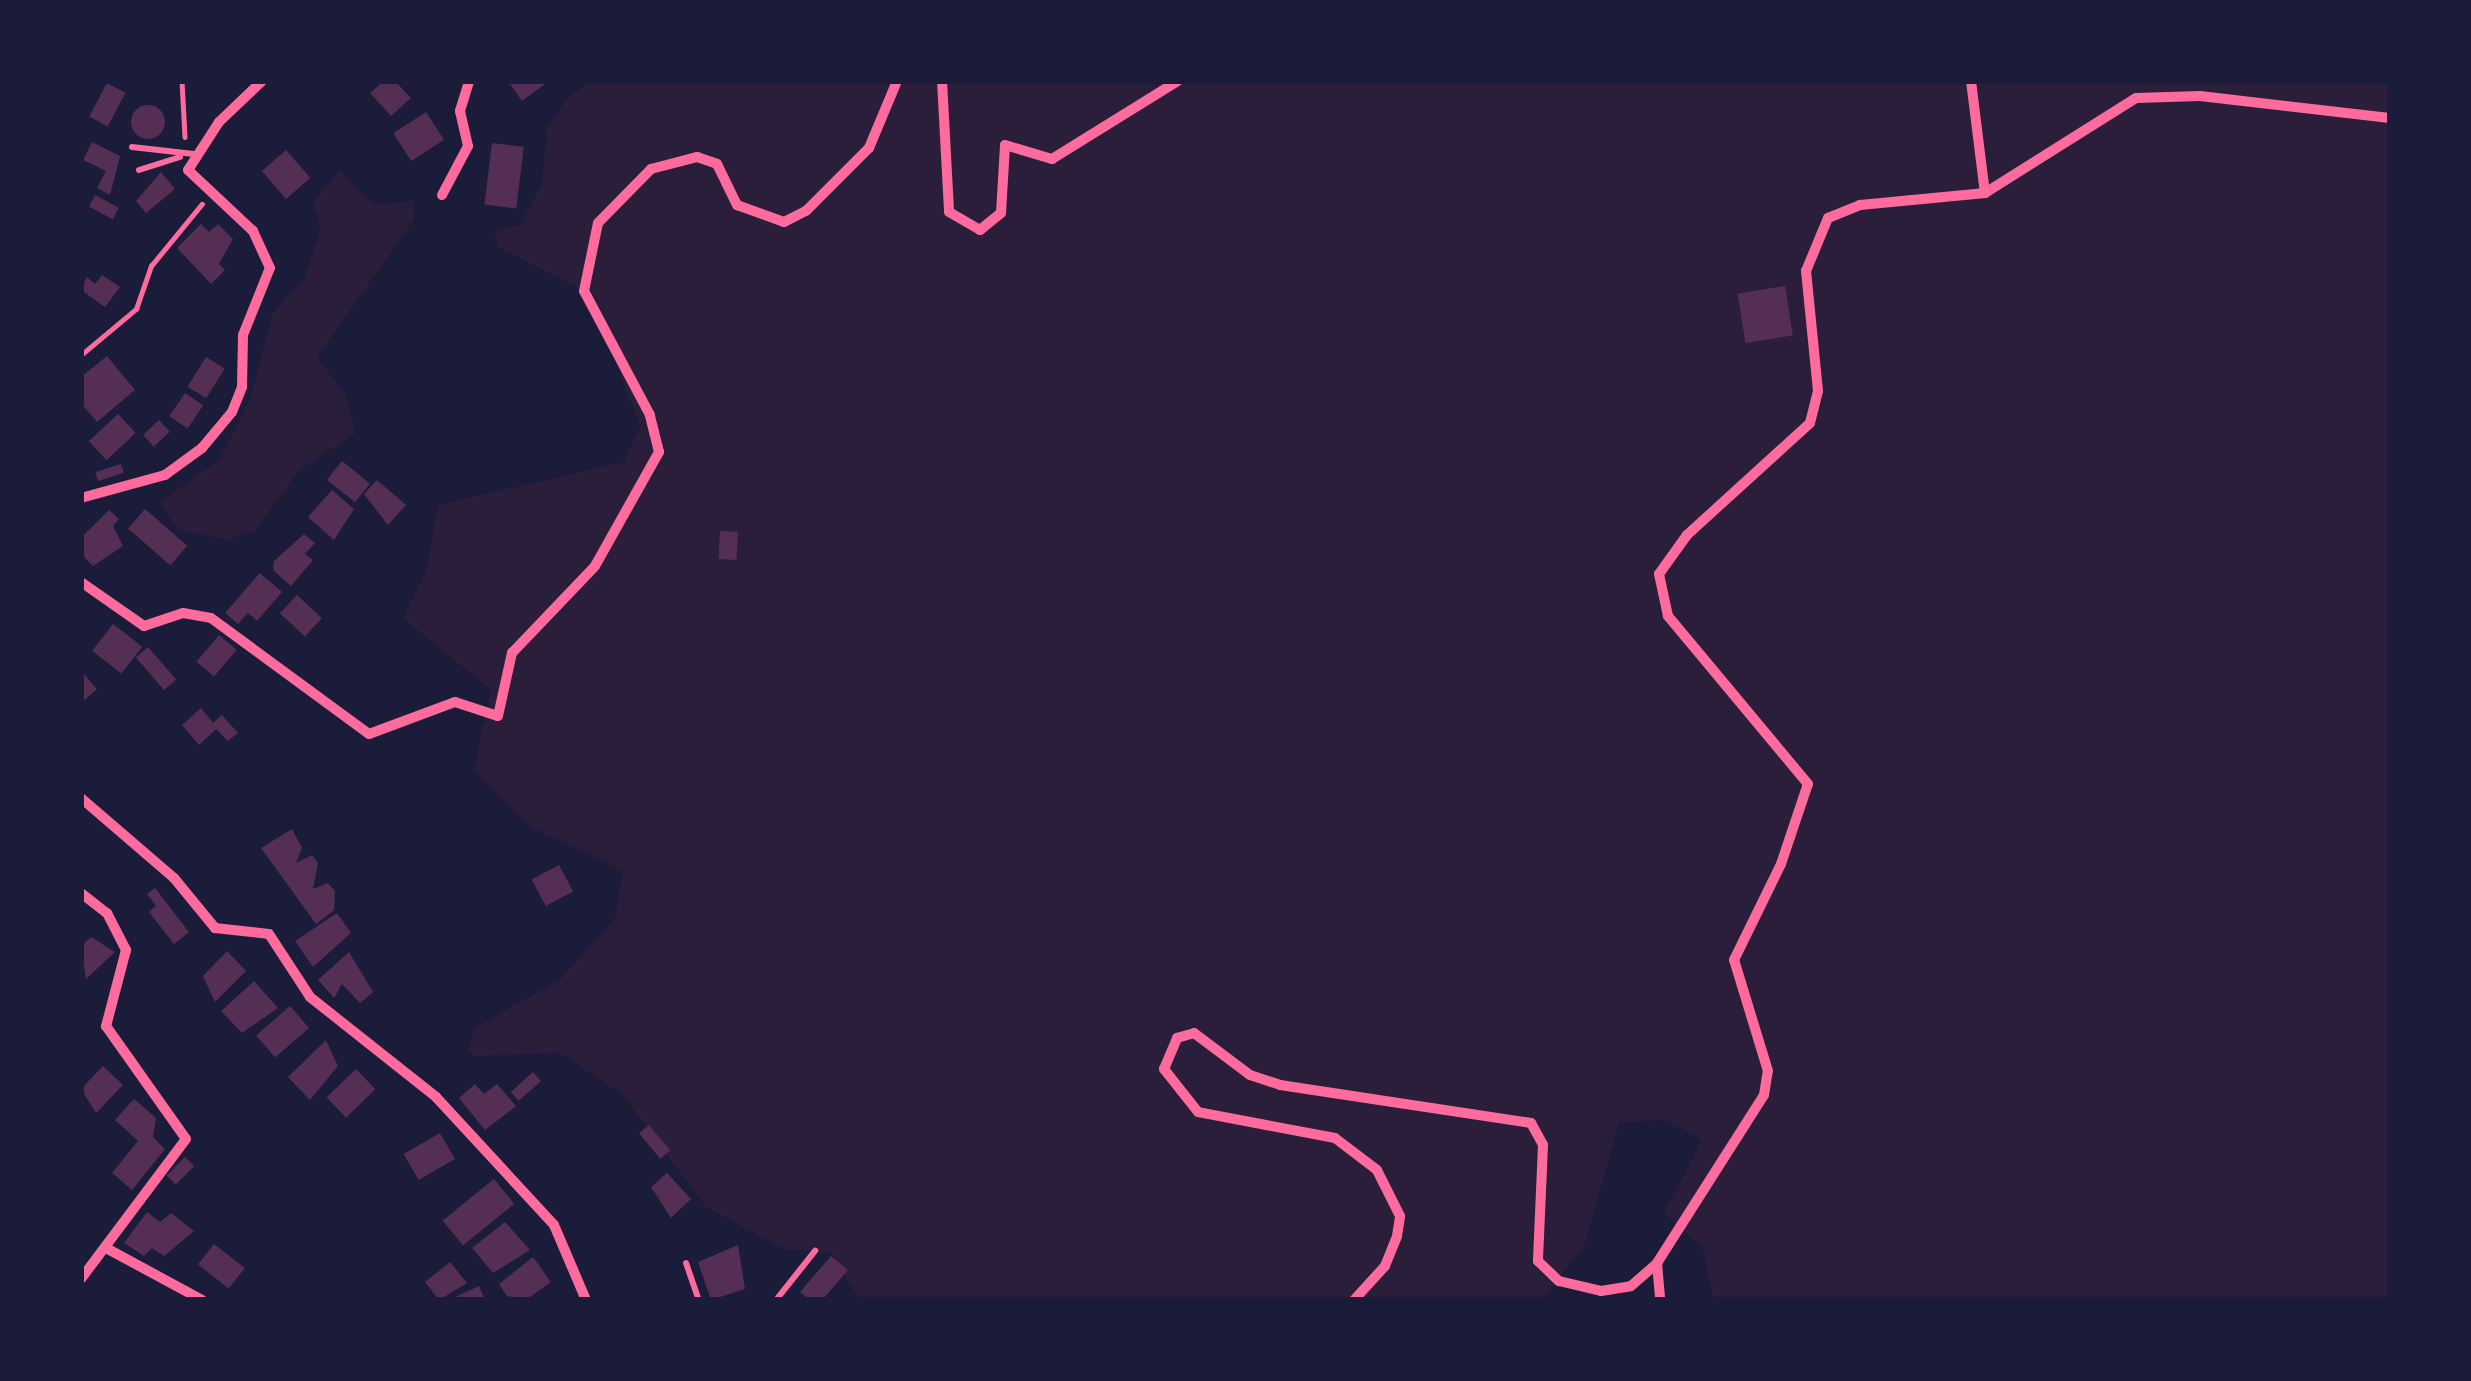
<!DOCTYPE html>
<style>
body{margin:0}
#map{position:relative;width:2471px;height:1381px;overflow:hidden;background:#1b1b3a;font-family:"Noto Sans",sans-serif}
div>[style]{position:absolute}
.green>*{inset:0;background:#2a1e3b}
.building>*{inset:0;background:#542f53;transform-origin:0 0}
.round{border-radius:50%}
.path>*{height:4.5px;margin:-2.25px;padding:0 2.25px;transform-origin:2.25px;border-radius:2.25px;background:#ff6b9d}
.service>*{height:6px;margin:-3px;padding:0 3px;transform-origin:3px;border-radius:3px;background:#ff6b9d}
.minor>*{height:10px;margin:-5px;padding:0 5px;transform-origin:5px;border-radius:5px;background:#ff6b9d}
span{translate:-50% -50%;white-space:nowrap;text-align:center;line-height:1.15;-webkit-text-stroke:9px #1b1b3a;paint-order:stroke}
.frame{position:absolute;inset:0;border:84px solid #1b1b3a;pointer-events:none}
</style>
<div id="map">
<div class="green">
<i style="clip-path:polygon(593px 81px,2390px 81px,2390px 1300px,1714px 1300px,1702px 1247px,1664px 1213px,1702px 1140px,1666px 1120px,1619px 1123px,1584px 1247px,1541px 1300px,859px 1300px,831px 1251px,785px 1250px,705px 1206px,623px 1095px,560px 1053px,474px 1056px,467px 1051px,476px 1027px,561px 979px,615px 918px,623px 871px,531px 827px,474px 771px,491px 690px,403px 618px,426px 571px,438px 505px,624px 462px,640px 427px,591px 295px,499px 247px,494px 232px,520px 225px,542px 184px,547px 127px,569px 96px)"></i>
<i style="clip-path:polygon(339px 170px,373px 204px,413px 201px,414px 220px,317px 357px,346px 396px,356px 433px,299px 470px,255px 531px,226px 540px,177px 529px,160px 502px,218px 461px,249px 403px,272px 314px,305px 277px,320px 232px,314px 202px)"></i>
</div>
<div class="building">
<i style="clip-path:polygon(384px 81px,395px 81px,411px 98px,391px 116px,370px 93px)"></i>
<i style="clip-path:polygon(508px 81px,549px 81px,522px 101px)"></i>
<i style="left:107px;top:83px;width:21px;height:38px;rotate:28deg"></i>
<i class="round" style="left:131px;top:105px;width:34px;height:34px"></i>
<i style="left:426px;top:112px;width:33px;height:39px;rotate:57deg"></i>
<i style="clip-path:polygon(92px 142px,120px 156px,110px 195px,97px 188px,106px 171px,83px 160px)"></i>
<i style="left:492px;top:143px;width:32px;height:62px;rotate:7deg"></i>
<i style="left:286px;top:150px;width:37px;height:32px;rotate:49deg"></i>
<i style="clip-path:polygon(161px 172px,175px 189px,146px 213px,136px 201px)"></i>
<i style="left:95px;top:195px;width:27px;height:13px;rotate:28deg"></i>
<i style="clip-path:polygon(201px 224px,209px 232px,218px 224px,233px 239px,219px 264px,225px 270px,211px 284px,177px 248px)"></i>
<i style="clip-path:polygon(102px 275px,120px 287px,105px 307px,81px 290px,87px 277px,95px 284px)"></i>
<i style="left:1785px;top:286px;width:50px;height:48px;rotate:81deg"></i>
<i style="clip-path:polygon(107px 356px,135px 390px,97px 422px,81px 403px,81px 377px)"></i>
<i style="left:206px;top:357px;width:22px;height:35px;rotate:32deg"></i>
<i style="left:185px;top:393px;width:22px;height:28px;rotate:34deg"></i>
<i style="left:118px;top:414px;width:26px;height:40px;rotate:47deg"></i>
<i style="left:159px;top:420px;width:16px;height:22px;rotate:47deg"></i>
<i style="left:342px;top:461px;width:36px;height:24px;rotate:39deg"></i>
<i style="left:121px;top:464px;width:9px;height:27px;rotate:72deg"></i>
<i style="clip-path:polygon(377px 480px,406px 505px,388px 525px,364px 494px)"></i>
<i style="clip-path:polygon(332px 490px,354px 509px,334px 540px,308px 517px)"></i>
<i style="left:145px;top:509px;width:56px;height:26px;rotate:41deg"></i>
<i style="clip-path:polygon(109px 510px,119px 519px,113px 526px,123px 546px,93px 566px,81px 554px,81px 538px)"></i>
<i style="left:720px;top:531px;width:18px;height:28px;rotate:3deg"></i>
<i style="clip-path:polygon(304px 534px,315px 543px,305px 554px,313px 560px,291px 586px,273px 570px,274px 561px)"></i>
<i style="clip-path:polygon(260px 573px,282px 592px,257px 621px,248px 613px,238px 624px,225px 613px)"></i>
<i style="left:297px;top:595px;width:34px;height:25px;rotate:43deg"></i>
<i style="left:113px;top:624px;width:37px;height:34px;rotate:38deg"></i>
<i style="left:219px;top:635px;width:23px;height:35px;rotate:40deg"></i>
<i style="left:148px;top:647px;width:43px;height:16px;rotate:49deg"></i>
<i style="clip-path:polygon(81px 671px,97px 689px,81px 703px)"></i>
<i style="clip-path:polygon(201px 708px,213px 723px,222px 715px,238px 733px,228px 741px,216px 729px,199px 745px,182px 725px)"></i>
<i style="clip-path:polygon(292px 829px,302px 848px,296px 863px,312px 855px,318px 863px,313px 889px,328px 883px,335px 891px,334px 910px,316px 924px,261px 848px)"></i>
<i style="left:559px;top:865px;width:30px;height:31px;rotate:62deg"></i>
<i style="clip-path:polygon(155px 888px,189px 932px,174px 944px,149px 912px,156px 906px,147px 894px)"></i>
<i style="clip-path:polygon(337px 913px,351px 933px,313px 967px,295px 941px)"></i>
<i style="clip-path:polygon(91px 937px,115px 952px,86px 979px,81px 946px)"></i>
<i style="clip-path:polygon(227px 951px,246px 971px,215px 1002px,203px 976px)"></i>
<i style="clip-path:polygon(349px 952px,373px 992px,360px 1003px,342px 984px,334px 998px,318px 980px)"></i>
<i style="clip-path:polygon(254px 981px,278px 1008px,242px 1033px,221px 1011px)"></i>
<i style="left:290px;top:1006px;width:29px;height:45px;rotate:49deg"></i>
<i style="clip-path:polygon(326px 1040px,338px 1066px,310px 1100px,288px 1077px)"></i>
<i style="clip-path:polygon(103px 1066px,123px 1085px,96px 1113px,81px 1089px)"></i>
<i style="left:356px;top:1069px;width:28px;height:41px;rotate:46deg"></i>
<i style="left:533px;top:1072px;width:12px;height:30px;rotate:48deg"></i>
<i style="clip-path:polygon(475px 1084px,484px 1094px,497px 1084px,516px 1106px,485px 1130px,459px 1098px)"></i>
<i style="clip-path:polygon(134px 1099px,156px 1118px,153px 1137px,165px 1149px,132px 1190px,112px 1173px,138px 1141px,115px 1120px)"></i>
<i style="left:649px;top:1125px;width:33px;height:13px;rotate:50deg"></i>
<i style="left:440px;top:1133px;width:30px;height:42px;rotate:60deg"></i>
<i style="left:185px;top:1157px;width:13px;height:26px;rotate:45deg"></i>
<i style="clip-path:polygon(667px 1173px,691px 1199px,671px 1218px,651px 1187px)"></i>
<i style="left:494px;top:1179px;width:32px;height:66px;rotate:51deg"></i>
<i style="clip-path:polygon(147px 1212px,160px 1222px,171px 1213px,194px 1231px,164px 1256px,152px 1248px,144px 1256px,124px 1243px)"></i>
<i style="clip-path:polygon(505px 1222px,530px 1250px,493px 1273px,472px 1248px)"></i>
<i style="left:214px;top:1244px;width:39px;height:26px;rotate:38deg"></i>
<i style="clip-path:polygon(738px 1245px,745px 1289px,711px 1300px,698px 1262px)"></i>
<i style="clip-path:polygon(831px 1256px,848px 1270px,823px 1299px,810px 1300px,800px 1292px)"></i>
<i style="clip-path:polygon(533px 1257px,551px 1282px,527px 1299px,507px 1296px,499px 1284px)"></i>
<i style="clip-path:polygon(450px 1262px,467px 1283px,439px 1300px,425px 1282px)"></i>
<i style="clip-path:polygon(479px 1286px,485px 1300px,449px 1300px)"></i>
</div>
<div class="path">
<i style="left:182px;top:81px;width:56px;rotate:86.9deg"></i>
<i style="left:81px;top:355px;width:72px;rotate:-39.9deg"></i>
<i style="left:136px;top:309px;width:46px;rotate:-70.8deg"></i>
<i style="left:151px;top:266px;width:80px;rotate:-50.6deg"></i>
</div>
<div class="service">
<i style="left:132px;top:147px;width:62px;rotate:6.4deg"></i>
<i style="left:139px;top:170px;width:43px;rotate:-17.6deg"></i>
<i style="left:686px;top:1263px;width:39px;rotate:71deg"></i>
<i style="left:776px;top:1300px;width:63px;rotate:-51.5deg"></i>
</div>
<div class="minor">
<i style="left:942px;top:81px;width:131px;rotate:86.9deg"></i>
<i style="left:949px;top:212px;width:36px;rotate:30deg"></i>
<i style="left:980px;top:230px;width:27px;rotate:-39deg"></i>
<i style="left:1001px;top:213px;width:68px;rotate:-86.6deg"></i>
<i style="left:1005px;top:145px;width:49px;rotate:16.6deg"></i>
<i style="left:1052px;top:159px;width:148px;rotate:-31.8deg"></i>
<i style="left:1971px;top:81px;width:113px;rotate:82.9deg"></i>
<i style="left:442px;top:195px;width:55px;rotate:-62deg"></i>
<i style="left:468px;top:146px;width:36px;rotate:-103deg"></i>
<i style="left:460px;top:111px;width:31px;rotate:-73deg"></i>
<i style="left:81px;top:498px;width:87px;rotate:-15.3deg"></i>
<i style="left:165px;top:475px;width:46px;rotate:-36.1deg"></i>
<i style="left:202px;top:448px;width:47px;rotate:-50.2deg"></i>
<i style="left:232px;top:412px;width:27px;rotate:-68deg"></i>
<i style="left:242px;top:387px;width:52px;rotate:-88.9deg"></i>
<i style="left:243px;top:335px;width:72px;rotate:-68.1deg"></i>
<i style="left:270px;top:268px;width:41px;rotate:-114.7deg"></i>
<i style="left:253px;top:231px;width:89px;rotate:-136.8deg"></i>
<i style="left:188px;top:170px;width:57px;rotate:-57.1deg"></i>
<i style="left:219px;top:122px;width:59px;rotate:-43.6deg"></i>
<i style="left:81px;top:582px;width:77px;rotate:34.9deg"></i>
<i style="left:144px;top:626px;width:41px;rotate:-18.4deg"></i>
<i style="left:183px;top:613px;width:28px;rotate:10deg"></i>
<i style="left:211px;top:618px;width:196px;rotate:36.3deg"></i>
<i style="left:369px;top:734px;width:92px;rotate:-20.4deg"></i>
<i style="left:455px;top:702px;width:45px;rotate:18deg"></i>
<i style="left:498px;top:716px;width:65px;rotate:-77.5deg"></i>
<i style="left:512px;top:653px;width:120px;rotate:-46.3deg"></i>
<i style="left:595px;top:566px;width:131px;rotate:-60.7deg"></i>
<i style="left:659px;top:452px;width:38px;rotate:-104deg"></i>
<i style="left:650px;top:415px;width:140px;rotate:-118deg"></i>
<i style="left:584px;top:291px;width:69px;rotate:-78.4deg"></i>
<i style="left:598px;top:223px;width:76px;rotate:-45.5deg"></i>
<i style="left:651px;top:169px;width:48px;rotate:-14.6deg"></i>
<i style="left:697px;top:157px;width:21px;rotate:19deg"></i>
<i style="left:717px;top:164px;width:46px;rotate:64deg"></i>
<i style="left:737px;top:205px;width:50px;rotate:19.9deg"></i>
<i style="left:784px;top:222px;width:25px;rotate:-27deg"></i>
<i style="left:806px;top:211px;width:89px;rotate:-45deg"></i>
<i style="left:869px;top:148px;width:73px;rotate:-67.3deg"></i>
<i style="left:81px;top:798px;width:123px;rotate:40.7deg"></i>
<i style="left:174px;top:878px;width:65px;rotate:50.6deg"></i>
<i style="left:215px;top:928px;width:54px;rotate:6.3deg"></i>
<i style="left:269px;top:934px;width:75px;rotate:56.9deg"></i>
<i style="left:310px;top:997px;width:161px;rotate:38.4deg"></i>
<i style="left:436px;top:1097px;width:174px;rotate:47.3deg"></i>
<i style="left:554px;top:1225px;width:82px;rotate:66.9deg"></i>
<i style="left:81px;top:893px;width:33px;rotate:38deg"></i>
<i style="left:107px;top:913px;width:42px;rotate:62.8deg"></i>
<i style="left:126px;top:950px;width:79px;rotate:104.7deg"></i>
<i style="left:106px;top:1026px;width:138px;rotate:54.7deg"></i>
<i style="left:186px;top:1139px;width:175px;rotate:126.9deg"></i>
<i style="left:106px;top:1248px;width:109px;rotate:28.4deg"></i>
<i style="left:1657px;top:1263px;width:37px;rotate:85deg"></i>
<i style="left:1354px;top:1300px;width:46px;rotate:-47.6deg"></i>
<i style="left:1385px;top:1266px;width:32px;rotate:-68deg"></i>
<i style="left:1397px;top:1236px;width:20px;rotate:-81deg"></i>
<i style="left:1400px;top:1216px;width:51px;rotate:-116.6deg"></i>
<i style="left:1377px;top:1170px;width:53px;rotate:-142.7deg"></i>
<i style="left:1335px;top:1138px;width:139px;rotate:-169.3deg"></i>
<i style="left:1198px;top:1112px;width:55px;rotate:-128.3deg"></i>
<i style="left:1164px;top:1069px;width:34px;rotate:-67deg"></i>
<i style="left:1177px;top:1038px;width:18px;rotate:-16deg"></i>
<i style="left:1194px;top:1033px;width:70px;rotate:36.9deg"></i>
<i style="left:1250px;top:1075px;width:32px;rotate:18deg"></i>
<i style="left:1280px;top:1085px;width:254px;rotate:8.6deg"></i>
<i style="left:1531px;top:1123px;width:25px;rotate:61deg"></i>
<i style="left:1543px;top:1145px;width:116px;rotate:92.5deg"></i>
<i style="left:1538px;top:1261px;width:29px;rotate:44deg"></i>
<i style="left:1559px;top:1281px;width:43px;rotate:13.4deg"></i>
<i style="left:1601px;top:1291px;width:30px;rotate:-9deg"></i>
<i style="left:1631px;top:1286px;width:35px;rotate:-41deg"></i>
<i style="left:1657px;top:1263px;width:199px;rotate:-57.5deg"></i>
<i style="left:1764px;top:1095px;width:24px;rotate:-81deg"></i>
<i style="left:1768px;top:1071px;width:116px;rotate:-107deg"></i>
<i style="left:1734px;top:960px;width:107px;rotate:-63.9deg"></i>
<i style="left:1781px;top:864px;width:84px;rotate:-71.4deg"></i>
<i style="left:1808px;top:784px;width:219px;rotate:-129.8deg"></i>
<i style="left:1668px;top:616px;width:43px;rotate:-102.1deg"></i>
<i style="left:1659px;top:574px;width:48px;rotate:-54.3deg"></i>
<i style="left:1687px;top:535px;width:166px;rotate:-42.3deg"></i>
<i style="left:1810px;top:423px;width:33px;rotate:-76deg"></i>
<i style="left:1818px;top:391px;width:121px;rotate:-95.7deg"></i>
<i style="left:1806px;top:271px;width:57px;rotate:-67.5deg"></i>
<i style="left:1828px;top:218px;width:35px;rotate:-22deg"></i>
<i style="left:1860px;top:205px;width:126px;rotate:-5.5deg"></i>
<i style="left:1985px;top:193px;width:178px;rotate:-32.2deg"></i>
<i style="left:2136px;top:98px;width:64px;rotate:-1.8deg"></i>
<i style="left:2200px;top:96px;width:191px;rotate:6.6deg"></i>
</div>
<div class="frame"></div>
</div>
